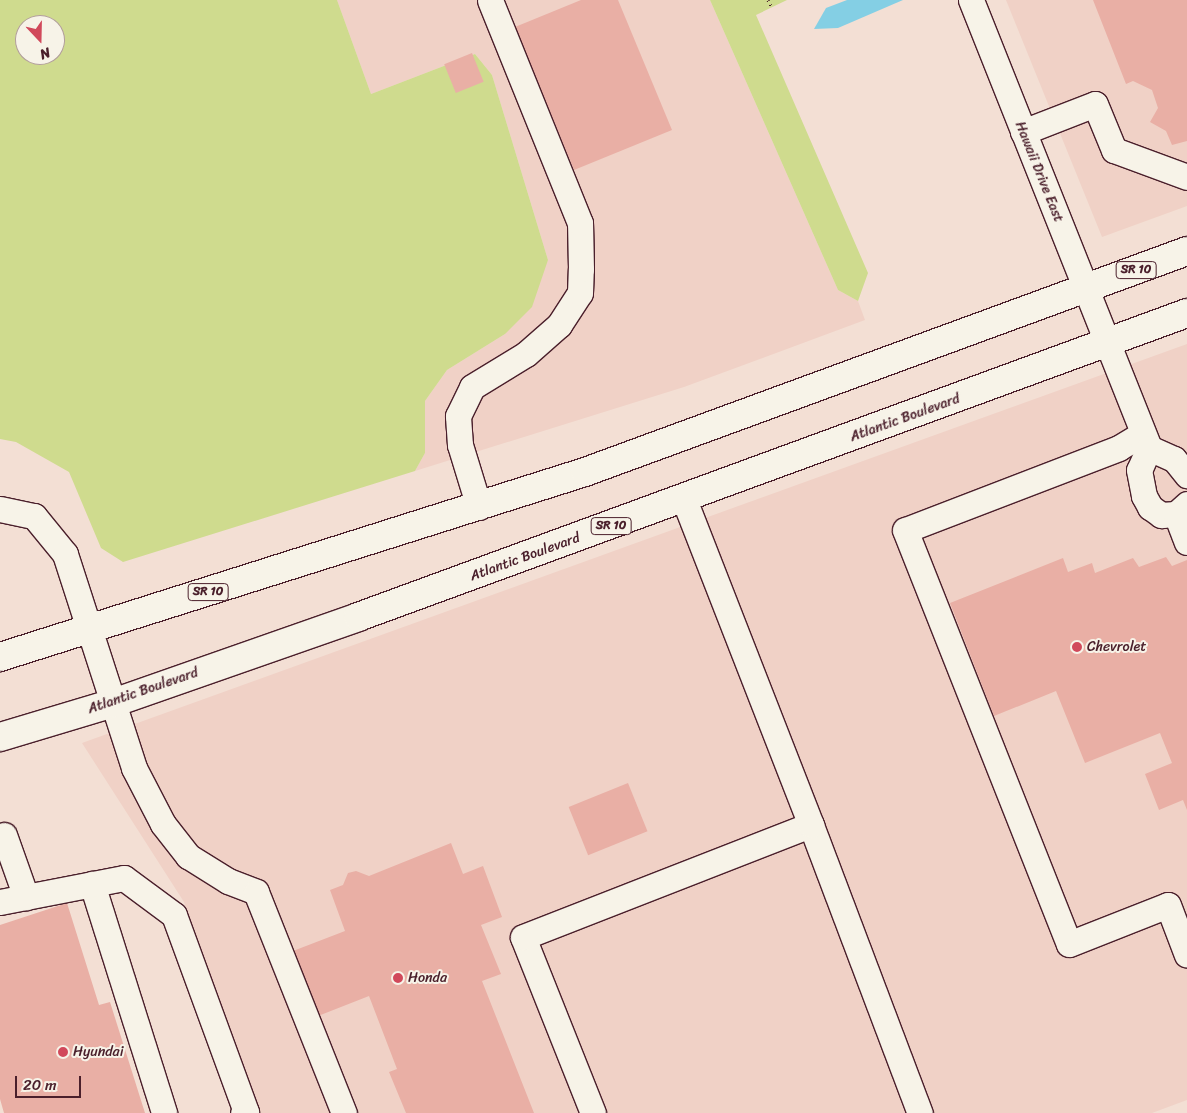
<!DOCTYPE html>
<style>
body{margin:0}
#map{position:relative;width:1187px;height:1113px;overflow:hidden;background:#f3dfd4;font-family:Sriracha,sans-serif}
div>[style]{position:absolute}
.built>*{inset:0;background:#f0d1c6}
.green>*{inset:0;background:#cfdb8e}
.water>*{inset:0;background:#84cfe4}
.building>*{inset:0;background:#e9afa5;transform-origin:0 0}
.path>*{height:3px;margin-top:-1.5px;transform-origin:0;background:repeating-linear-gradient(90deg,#4a1f2b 0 1px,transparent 0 5px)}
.roads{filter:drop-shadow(1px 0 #4a1f2b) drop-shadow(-1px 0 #4a1f2b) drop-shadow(0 1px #4a1f2b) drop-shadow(0 -1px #4a1f2b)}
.minor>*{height:25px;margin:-12.5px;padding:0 12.5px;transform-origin:12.5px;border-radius:12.5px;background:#f7f3e8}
.highway>*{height:28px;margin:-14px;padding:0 14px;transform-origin:14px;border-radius:14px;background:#f7f3e8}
.dots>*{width:14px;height:14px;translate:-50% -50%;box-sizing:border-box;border:2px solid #f7f3e8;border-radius:50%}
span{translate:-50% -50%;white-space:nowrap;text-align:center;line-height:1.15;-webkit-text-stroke:4px #f7f3e8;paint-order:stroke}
.shield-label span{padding:1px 4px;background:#f7f3e8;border:1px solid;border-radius:4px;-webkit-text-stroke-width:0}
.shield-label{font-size:12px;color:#4a1f2b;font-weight:700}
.street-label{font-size:14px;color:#4a1f2b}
.poi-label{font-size:14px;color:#4a1f2b}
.left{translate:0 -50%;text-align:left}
.north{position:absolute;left:15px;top:15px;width:50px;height:50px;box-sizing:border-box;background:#f7f3e8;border:1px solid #b29e9c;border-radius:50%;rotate:159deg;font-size:14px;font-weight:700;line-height:20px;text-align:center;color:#4a1f2b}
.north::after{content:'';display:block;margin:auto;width:18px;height:22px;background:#d1495b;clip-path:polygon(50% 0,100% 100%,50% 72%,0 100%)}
.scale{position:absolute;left:15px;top:1076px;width:66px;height:22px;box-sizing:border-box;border:2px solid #4a1f2b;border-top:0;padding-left:6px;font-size:15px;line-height:18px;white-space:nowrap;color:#4a1f2b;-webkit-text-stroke:4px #f7f3e8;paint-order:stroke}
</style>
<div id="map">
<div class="built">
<i style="clip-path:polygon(337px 0,710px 0,838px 290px,858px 301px,865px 320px,684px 387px,415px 471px,425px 453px,425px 401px,447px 370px,505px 334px,548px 260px,492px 75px,475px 54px,371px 94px)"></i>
<i style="clip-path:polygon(1006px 0,1187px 0,1187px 206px,1102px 237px)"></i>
<i style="clip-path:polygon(1187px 344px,1187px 1100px,1152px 1113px,253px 1113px,184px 902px,82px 743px)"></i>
</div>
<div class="green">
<i style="clip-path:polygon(evenodd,0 0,337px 0,371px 94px,475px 54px,492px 75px,548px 260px,532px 307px,505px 334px,447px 370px,425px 401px,425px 453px,415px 471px,123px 562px,101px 548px,69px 472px,16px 442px,0 439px,0 0,25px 25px,55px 25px,55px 55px,25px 55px,25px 25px)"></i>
<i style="clip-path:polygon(710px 0,787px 0,756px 15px,868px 273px,858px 301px,838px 290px)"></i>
</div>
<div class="water">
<i style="clip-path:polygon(847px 0,903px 0,838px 28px,814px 29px,826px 8px)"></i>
</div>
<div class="building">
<i style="clip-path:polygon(581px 0,618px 0,672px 130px,574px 170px,515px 27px)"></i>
<i style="clip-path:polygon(1093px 0,1187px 0,1187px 141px,1172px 145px,1166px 131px,1150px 122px,1158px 108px,1152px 90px,1133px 81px,1126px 84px)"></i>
<i style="left:472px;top:53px;width:31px;height:30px;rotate:68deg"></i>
<i style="clip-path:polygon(1166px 557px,1172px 566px,1187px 560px,1187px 810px,1183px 800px,1159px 810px,1145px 774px,1172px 763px,1160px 733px,1085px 763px,1056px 691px,994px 716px,950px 603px,1063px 558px,1068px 572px,1092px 563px,1095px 573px,1133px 558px,1139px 567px)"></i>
<i style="left:628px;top:783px;width:52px;height:64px;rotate:68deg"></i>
<i style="clip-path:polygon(451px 843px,463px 874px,483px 866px,502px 917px,481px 925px,501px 974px,482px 981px,534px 1113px,406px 1113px,389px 1072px,397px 1069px,369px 996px,318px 1016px,293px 951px,345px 931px,330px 890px,343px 885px,348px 873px,356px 871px,369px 876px)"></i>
<i style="clip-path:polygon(67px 903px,99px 1005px,110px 1002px,145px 1113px,4px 1113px,0 1099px,0 925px)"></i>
</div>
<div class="path">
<i style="left:768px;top:0;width:9px;rotate:63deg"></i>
</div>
<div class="roads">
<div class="minor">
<i style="left:971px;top:0;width:482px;rotate:68.3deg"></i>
<i style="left:1149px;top:448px;width:24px;rotate:114deg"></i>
<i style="left:1139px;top:470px;width:26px;rotate:79deg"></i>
<i style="left:1144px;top:496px;width:13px;rotate:61deg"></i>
<i style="left:1150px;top:507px;width:14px;rotate:36deg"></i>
<i style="left:1161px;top:515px;width:15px;rotate:-4deg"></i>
<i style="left:1176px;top:514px;width:15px;rotate:-42deg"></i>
<i style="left:1023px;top:132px;width:77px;rotate:-21.3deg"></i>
<i style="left:1095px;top:104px;width:50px;rotate:67.6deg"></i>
<i style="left:1114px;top:150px;width:78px;rotate:20.3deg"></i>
<i style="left:1142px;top:434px;width:27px;rotate:149deg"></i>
<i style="left:1119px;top:448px;width:229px;rotate:159deg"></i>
<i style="left:905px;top:530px;width:445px;rotate:68.4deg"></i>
<i style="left:1069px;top:944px;width:106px;rotate:-21.5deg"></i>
<i style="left:1168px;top:905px;width:53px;rotate:69.2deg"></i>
<i style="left:1149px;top:448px;width:27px;rotate:24deg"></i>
<i style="left:1174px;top:459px;width:21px;rotate:51deg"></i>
<i style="left:479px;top:507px;width:65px;rotate:-107deg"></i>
<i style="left:460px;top:445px;width:29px;rotate:-94deg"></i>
<i style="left:458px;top:416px;width:32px;rotate:-64deg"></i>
<i style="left:472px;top:387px;width:63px;rotate:-31.4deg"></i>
<i style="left:526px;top:354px;width:44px;rotate:-41.3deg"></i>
<i style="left:559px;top:325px;width:38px;rotate:-57deg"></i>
<i style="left:580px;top:293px;width:24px;rotate:-88deg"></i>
<i style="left:581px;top:269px;width:46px;rotate:-91.2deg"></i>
<i style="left:580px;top:223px;width:240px;rotate:-112deg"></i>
<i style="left:0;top:509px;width:35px;rotate:12deg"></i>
<i style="left:34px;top:516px;width:49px;rotate:50.8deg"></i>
<i style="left:65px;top:554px;width:225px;rotate:72.1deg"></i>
<i style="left:134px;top:768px;width:63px;rotate:62.6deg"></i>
<i style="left:163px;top:824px;width:41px;rotate:52deg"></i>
<i style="left:188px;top:856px;width:47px;rotate:32deg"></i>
<i style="left:228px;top:881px;width:30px;rotate:21deg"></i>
<i style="left:256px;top:892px;width:238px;rotate:68.3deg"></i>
<i style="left:1176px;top:514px;width:30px;rotate:69deg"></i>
<i style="left:811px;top:825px;width:308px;rotate:69.3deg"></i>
<i style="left:4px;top:835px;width:66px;rotate:70.5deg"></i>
<i style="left:92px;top:884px;width:240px;rotate:72.5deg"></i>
<i style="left:0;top:902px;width:126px;rotate:-11deg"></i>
<i style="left:124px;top:878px;width:62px;rotate:36.5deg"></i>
<i style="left:174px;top:915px;width:210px;rotate:69.9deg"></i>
<i style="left:246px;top:1112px;width:3px;rotate:162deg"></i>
<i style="left:593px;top:1113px;width:189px;rotate:-111.7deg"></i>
<i style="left:523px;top:937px;width:309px;rotate:-21.3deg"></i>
<i style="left:811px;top:825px;width:350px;rotate:-111.3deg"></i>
</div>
<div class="highway">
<i style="left:0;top:657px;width:614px;rotate:-17.55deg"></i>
<i style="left:585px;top:472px;width:641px;rotate:-20.16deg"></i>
<i style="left:0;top:737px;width:118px;rotate:-16.7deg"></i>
<i style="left:113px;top:703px;width:260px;rotate:-19.3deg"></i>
<i style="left:358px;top:617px;width:883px;rotate:-20.14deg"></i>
</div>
</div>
<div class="dots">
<i style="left:1077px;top:647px;background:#d1495b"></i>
<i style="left:398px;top:978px;background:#d1495b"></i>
<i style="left:63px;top:1052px;background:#d1495b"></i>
</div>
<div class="shield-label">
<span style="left:1136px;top:270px">SR 10</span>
<span style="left:611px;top:526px">SR 10</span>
<span style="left:208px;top:592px">SR 10</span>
</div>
<div class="street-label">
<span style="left:1039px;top:172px;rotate:68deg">Hawaii Drive East</span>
<span style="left:905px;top:418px;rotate:-20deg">Atlantic Boulevard</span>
<span style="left:525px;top:557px;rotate:-20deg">Atlantic Boulevard</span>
<span style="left:143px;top:691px;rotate:-19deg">Atlantic Boulevard</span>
</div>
<div class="poi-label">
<span class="left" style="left:1087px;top:647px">Chevrolet</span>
<span class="left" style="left:408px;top:978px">Honda</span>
<span class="left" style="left:73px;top:1052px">Hyundai</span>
</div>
<div class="north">N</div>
<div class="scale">20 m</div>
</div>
